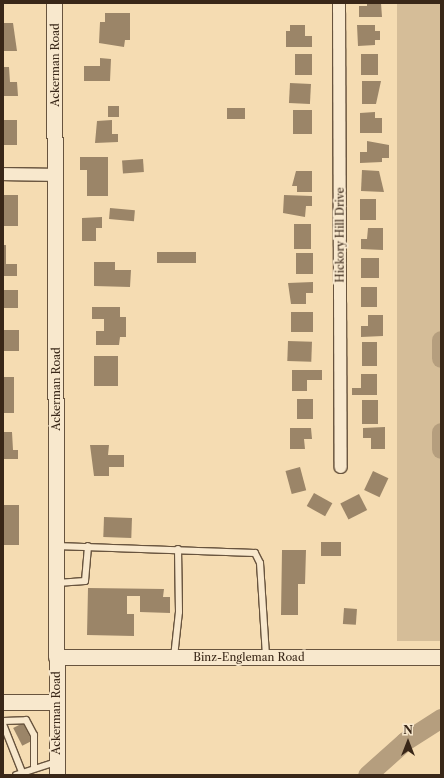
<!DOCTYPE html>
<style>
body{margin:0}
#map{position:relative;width:444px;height:778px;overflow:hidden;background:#f5dcb2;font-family:"Libre Caslon Text",serif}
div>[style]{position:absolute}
.green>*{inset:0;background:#d5bd98;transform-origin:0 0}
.river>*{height:19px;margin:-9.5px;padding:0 9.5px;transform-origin:9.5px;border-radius:9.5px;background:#b59e7e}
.building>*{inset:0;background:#9b8568;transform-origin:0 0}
.roads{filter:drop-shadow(1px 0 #68543e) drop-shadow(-1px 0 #68543e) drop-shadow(0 1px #68543e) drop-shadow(0 -1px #68543e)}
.service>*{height:6px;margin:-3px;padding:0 3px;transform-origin:3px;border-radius:3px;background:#f8e8cd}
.minor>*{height:12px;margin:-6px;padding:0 6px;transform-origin:6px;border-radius:6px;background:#f8e8cd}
.tertiary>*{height:15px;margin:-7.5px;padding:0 7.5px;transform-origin:7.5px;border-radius:7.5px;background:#f8e8cd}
span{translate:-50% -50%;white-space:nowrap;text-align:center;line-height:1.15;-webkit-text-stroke:4px #f8e8cd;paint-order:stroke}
.street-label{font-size:11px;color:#392718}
.frame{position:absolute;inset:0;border:4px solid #392718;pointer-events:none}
.north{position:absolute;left:388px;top:722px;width:40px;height:40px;-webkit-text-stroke:3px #f8e8cd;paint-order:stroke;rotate:0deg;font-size:11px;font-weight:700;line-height:16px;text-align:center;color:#392718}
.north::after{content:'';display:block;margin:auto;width:14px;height:18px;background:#392718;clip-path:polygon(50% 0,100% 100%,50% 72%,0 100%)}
</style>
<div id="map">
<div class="green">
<i style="left:397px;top:3px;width:44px;height:638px"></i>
</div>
<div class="river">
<i style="left:441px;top:340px;width:18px;rotate:90deg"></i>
<i style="left:441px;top:432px;width:17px;rotate:90deg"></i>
<i style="left:367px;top:775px;width:51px;rotate:-41.8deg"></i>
<i style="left:405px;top:741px;width:43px;rotate:-32.6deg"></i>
</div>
<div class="building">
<i style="clip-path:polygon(367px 3px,381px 3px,382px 17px,359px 17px,359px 6px,367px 6px)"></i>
<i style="clip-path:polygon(105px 13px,130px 13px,130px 40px,125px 40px,124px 47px,99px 43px,100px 22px,105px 22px)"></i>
<i style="clip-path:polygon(3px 23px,13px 23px,17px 51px,3px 51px)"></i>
<i style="clip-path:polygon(290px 25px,305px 25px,305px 36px,312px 36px,312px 47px,286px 47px,286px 31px,290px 31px)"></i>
<i style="clip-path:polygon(357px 25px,375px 25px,375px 31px,380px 31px,380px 40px,375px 40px,375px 45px,358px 46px)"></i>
<i style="left:312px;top:54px;width:21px;height:17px;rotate:90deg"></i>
<i style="left:378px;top:54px;width:21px;height:17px;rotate:90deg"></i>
<i style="clip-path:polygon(100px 58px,111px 59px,110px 81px,84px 81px,84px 66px,100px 66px)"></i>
<i style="clip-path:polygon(3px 67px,9px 67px,10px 82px,17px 82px,18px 96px,3px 96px)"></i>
<i style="clip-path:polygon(362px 81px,381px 81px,376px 104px,362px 104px)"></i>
<i style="left:290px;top:83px;width:21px;height:20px;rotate:3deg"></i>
<i style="left:108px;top:106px;width:11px;height:11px"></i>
<i style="left:227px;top:108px;width:18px;height:11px"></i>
<i style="left:293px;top:110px;width:19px;height:24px"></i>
<i style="clip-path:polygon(375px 112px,375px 118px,382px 118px,382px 133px,360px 133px,360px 113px)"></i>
<i style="left:3px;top:120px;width:14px;height:25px"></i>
<i style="clip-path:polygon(112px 120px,112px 134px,118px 134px,118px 142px,95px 143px,97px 121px)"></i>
<i style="clip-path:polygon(367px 141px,389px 145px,389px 158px,382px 158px,382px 162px,360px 163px,360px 152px,367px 152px)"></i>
<i style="clip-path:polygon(80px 157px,108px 157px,108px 196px,87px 196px,87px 170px,80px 170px)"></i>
<i style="left:143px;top:159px;width:13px;height:21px;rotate:86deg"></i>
<i style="clip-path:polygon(362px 170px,379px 171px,384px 192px,361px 191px)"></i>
<i style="clip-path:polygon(296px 171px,312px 171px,312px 192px,297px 192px,297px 186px,292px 186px)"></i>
<i style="left:18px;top:195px;width:31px;height:15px;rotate:90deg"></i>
<i style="clip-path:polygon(284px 195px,312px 196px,312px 206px,306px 206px,305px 217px,283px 213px)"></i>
<i style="left:376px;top:199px;width:21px;height:16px;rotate:90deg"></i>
<i style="left:110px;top:208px;width:25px;height:11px;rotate:5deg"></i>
<i style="clip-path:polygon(102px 217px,102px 228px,96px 228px,96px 241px,82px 241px,82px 218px)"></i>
<i style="left:311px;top:224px;width:25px;height:17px;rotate:90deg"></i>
<i style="clip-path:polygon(368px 228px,383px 228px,383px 250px,361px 249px,361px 239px,367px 239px)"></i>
<i style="clip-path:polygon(3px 245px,6px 245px,6px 264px,17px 264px,17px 276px,3px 276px)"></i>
<i style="left:157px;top:252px;width:39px;height:11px"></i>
<i style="left:296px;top:253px;width:17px;height:21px"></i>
<i style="left:361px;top:258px;width:18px;height:20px"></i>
<i style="clip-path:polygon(94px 262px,115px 262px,115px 270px,131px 270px,130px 287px,94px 286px)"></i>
<i style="clip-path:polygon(313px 282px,313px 293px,306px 293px,306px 304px,291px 304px,288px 283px)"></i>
<i style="left:361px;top:287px;width:16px;height:20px"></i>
<i style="left:18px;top:290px;width:18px;height:15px;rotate:90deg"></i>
<i style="clip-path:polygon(92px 307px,120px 307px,120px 317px,126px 317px,126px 337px,120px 337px,119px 345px,96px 345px,96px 331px,104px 331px,104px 319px,92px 319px)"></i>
<i style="left:291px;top:312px;width:22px;height:20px"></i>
<i style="clip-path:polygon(368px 315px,383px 315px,383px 336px,361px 337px,361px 326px,368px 326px)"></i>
<i style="left:3px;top:330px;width:16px;height:21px"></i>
<i style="left:288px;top:341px;width:24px;height:20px;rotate:2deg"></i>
<i style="left:362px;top:342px;width:15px;height:24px"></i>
<i style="left:94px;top:356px;width:24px;height:30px"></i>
<i style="clip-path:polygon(292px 370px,322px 370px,322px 380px,307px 380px,307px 391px,292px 391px)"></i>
<i style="clip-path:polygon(361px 374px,377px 374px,377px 395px,352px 395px,352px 388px,361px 388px)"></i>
<i style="left:3px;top:377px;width:11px;height:36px"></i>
<i style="left:297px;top:399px;width:16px;height:20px"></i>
<i style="left:378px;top:400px;width:24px;height:16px;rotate:90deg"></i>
<i style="clip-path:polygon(385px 427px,385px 449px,371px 449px,371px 438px,363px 438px,363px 428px)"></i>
<i style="clip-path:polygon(290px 428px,311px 428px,312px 439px,304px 439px,305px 449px,290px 449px)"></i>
<i style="clip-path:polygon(3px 432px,12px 432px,13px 450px,18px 450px,18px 459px,3px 459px)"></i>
<i style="clip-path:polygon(90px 445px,109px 445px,108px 455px,124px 455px,124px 467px,109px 467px,109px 476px,94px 476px)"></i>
<i style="left:300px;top:467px;width:24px;height:15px;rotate:75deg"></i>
<i style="left:373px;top:471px;width:17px;height:21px;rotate:25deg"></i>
<i style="left:314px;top:493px;width:21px;height:15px;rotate:29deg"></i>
<i style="left:359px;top:494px;width:18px;height:21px;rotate:63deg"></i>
<i style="left:3px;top:505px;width:16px;height:40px"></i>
<i style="left:104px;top:517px;width:28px;height:20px;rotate:2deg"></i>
<i style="left:321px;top:542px;width:20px;height:14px"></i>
<i style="clip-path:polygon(282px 550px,306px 550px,305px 584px,298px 584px,298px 615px,281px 615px)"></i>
<i style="clip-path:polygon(88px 588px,164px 589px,163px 597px,170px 597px,170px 613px,140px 612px,140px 596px,127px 596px,127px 614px,134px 614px,134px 636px,87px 635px)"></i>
<i style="left:344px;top:608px;width:13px;height:16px;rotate:4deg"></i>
<i style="left:23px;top:723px;width:20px;height:11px;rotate:63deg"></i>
</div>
<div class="roads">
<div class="service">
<i style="left:56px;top:546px;width:199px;rotate:2deg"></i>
<i style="left:255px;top:553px;width:11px;rotate:63deg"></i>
<i style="left:260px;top:563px;width:93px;rotate:86.3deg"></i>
<i style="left:57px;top:583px;width:28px;rotate:-4deg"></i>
<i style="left:85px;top:581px;width:35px;rotate:-85deg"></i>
<i style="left:174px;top:657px;width:45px;rotate:-83.7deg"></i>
<i style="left:179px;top:612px;width:63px;rotate:-90.9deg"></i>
<i style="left:3px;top:721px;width:23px;rotate:-2deg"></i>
<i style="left:26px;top:720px;width:17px;rotate:62deg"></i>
<i style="left:34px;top:735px;width:31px;rotate:90deg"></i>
<i style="left:3px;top:724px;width:52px;rotate:68.4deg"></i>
<i style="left:16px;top:775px;width:42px;rotate:-18deg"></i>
</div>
<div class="minor">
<i style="left:339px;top:3px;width:464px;rotate:89.8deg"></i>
<i style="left:3px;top:174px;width:52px;rotate:1.1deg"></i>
</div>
<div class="tertiary">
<i style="left:54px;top:3px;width:772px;rotate:89.78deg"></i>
<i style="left:56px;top:657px;width:385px"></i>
<i style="left:3px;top:702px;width:53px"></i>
</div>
</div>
<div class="street-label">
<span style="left:55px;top:65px;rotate:-90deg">Ackerman Road</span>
<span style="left:340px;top:235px;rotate:-90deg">Hickory Hill Drive</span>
<span style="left:56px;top:389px;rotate:-90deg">Ackerman Road</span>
<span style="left:249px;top:657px">Binz-Engleman Road</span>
<span style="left:56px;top:713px;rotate:-90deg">Ackerman Road</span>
</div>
<div class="frame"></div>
<div class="north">N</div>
</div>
